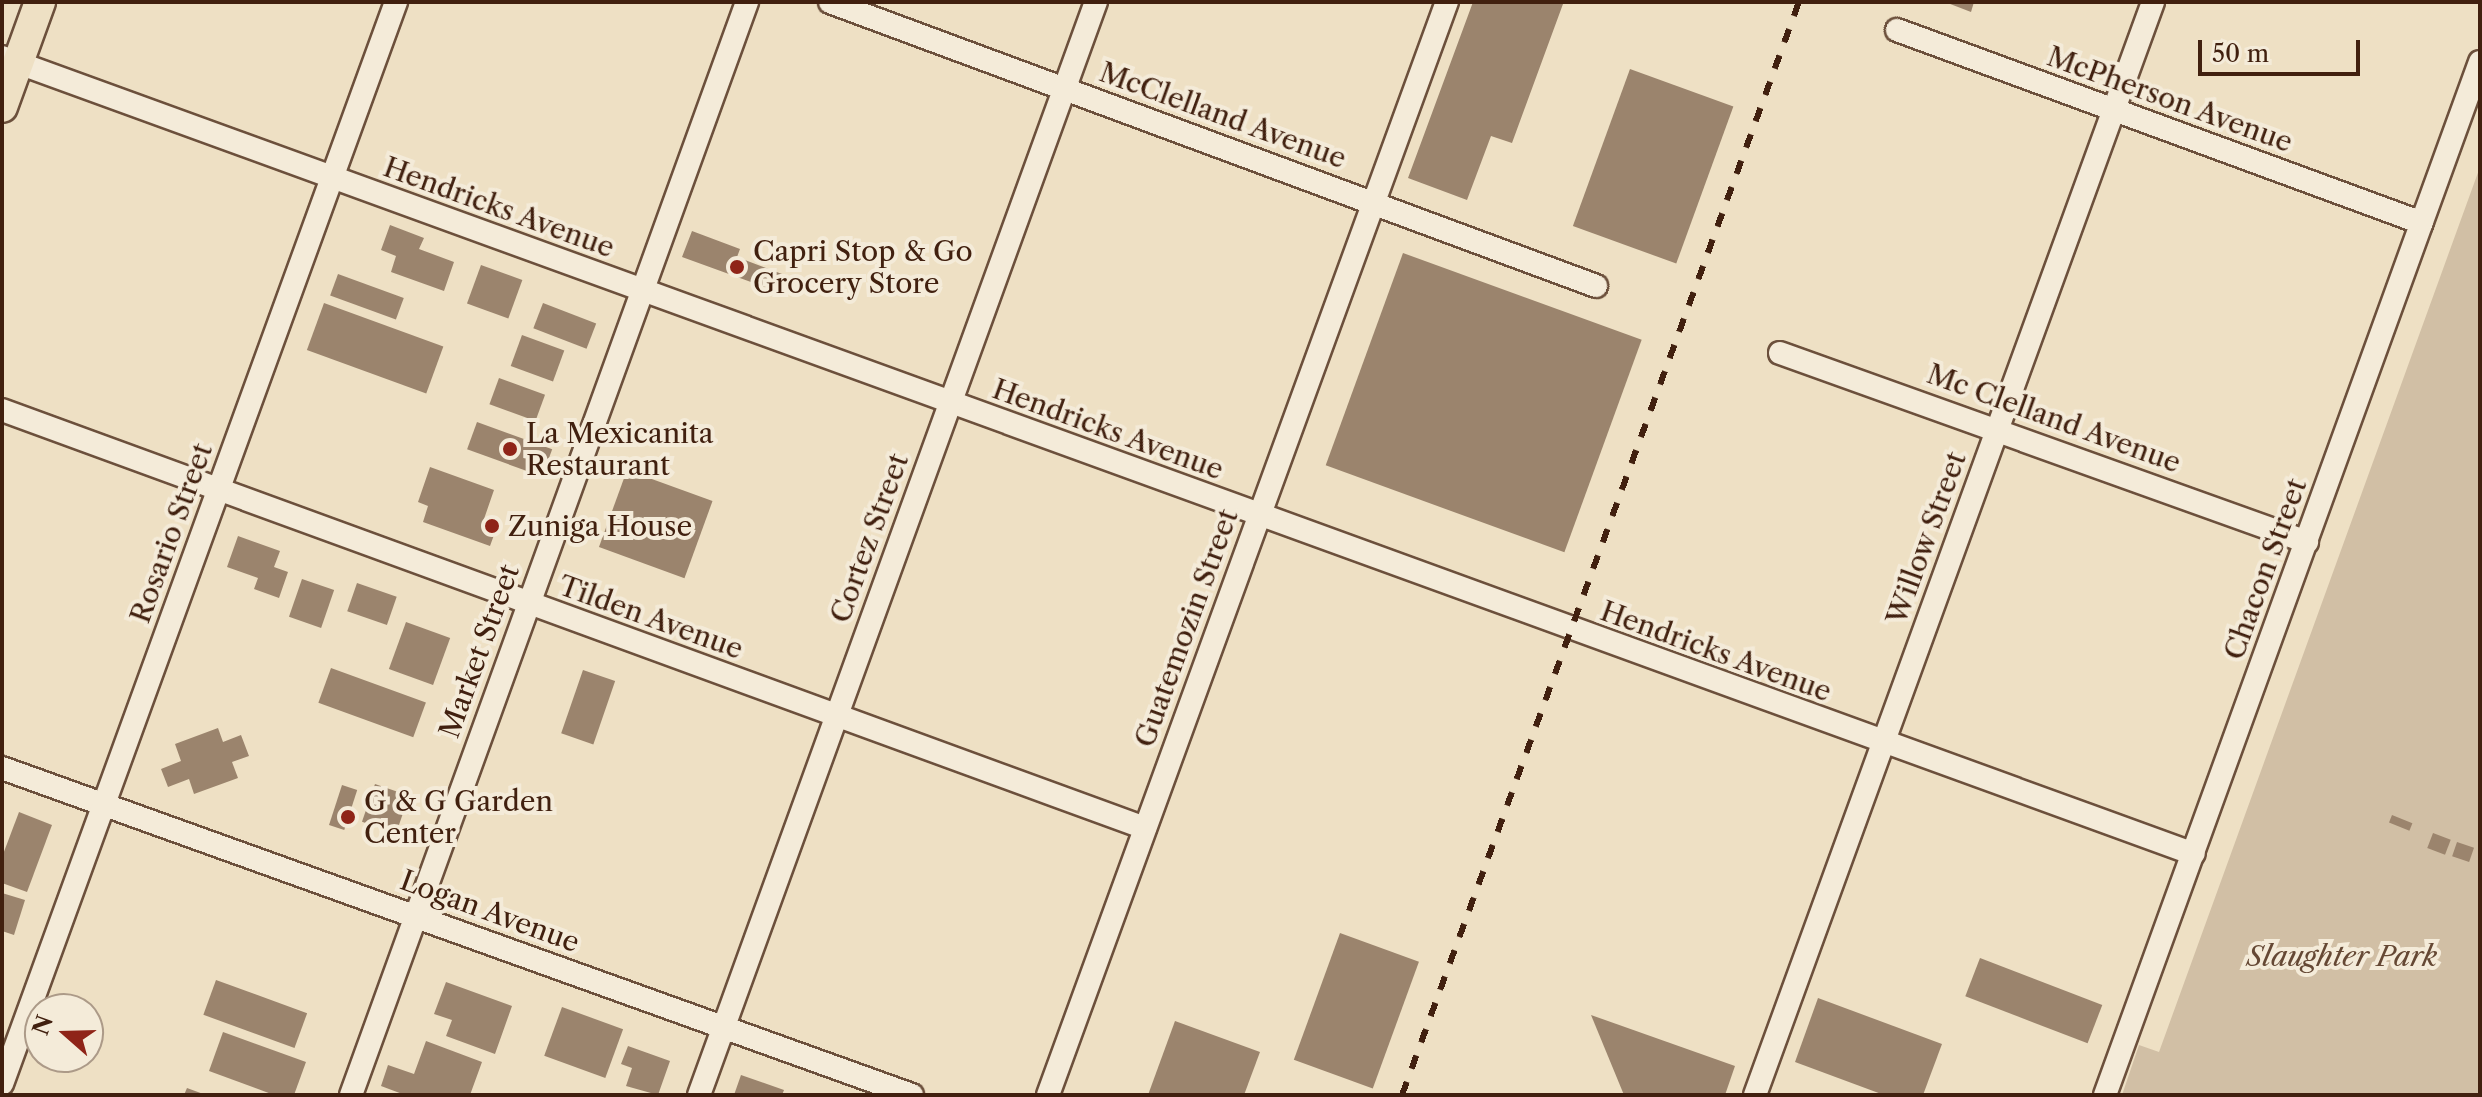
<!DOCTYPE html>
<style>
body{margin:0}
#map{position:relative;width:2482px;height:1097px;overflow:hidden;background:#eee0c4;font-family:"Libre Caslon Text",serif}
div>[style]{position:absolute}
.green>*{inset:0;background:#d1bfa5}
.building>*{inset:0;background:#9b846d;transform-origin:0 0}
.roads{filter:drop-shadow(2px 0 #6c503c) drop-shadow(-2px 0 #6c503c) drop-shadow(0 2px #6c503c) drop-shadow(0 -2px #6c503c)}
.minor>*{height:22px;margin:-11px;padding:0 11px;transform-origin:11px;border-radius:11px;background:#f4ebd9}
.major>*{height:30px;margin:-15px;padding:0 15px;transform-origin:15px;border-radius:15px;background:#eee0c4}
.rail>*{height:6px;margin-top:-3px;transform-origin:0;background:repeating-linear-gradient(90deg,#41200f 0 14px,transparent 0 28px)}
.dots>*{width:22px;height:22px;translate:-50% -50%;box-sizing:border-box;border:4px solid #f4ebd9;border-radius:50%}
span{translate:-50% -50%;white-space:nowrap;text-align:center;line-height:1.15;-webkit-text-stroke:8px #f4ebd9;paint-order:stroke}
.street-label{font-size:28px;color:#41200f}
.poi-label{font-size:28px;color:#41200f}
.left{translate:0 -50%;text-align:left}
.park-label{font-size:28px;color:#654834;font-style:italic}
.frame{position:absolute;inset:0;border:4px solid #41200f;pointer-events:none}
.north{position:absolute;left:24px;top:993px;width:80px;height:80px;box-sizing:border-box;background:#f4ebd9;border:2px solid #ac9a88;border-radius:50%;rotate:290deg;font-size:22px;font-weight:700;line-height:32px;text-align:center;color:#41200f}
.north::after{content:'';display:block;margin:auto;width:28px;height:36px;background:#8f2418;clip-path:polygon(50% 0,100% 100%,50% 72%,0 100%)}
.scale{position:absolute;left:2198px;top:40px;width:162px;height:36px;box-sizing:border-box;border:4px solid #41200f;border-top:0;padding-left:10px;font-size:24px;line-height:28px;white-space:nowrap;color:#41200f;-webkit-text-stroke:6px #f4ebd9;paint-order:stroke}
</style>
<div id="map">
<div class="green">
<i style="clip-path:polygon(2480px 167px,2480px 1095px,2122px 1095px,2139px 1045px,2159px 1052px)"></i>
</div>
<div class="building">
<i style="clip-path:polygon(1473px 2px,1563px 4px,1512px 143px,1491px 136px,1467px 200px,1408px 178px)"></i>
<i style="clip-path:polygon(1945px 2px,1974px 2px,1971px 12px)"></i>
<i style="left:1630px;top:69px;width:110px;height:167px;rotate:20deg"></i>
<i style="clip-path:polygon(390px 225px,424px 238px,419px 249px,454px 262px,444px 291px,391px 272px,396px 256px,381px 250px)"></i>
<i style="clip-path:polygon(692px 231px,740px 249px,737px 257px,790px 277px,784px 294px,682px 257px)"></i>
<i style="left:1403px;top:253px;width:254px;height:226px;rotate:20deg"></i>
<i style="left:481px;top:265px;width:44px;height:41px;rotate:20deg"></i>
<i style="left:338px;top:274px;width:70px;height:23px;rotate:20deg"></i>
<i style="left:324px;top:303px;width:127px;height:50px;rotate:20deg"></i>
<i style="left:543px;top:303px;width:57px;height:27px;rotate:21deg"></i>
<i style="left:522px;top:335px;width:45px;height:33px;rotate:20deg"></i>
<i style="left:499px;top:378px;width:49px;height:28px;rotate:20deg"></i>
<i style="left:477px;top:422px;width:80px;height:29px;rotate:20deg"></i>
<i style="clip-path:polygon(430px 467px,494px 490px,484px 519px,498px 524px,490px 546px,423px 522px,428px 506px,418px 502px)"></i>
<i style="left:627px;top:470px;width:91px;height:82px;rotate:20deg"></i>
<i style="clip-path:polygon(238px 536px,280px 551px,274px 567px,288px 572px,279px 598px,254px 589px,258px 578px,227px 567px)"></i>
<i style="left:302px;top:579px;width:34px;height:40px;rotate:19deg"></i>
<i style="left:357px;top:583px;width:42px;height:30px;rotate:19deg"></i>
<i style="left:406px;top:622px;width:47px;height:50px;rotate:20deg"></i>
<i style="left:331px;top:668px;width:101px;height:37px;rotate:20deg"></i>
<i style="left:583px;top:670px;width:34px;height:67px;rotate:19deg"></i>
<i style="clip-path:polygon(218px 728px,223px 742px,241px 735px,249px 756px,232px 762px,238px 778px,194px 794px,189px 779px,168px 787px,161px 769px,181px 761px,175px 744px)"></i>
<i style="left:375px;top:784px;width:36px;height:40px;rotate:19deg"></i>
<i style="left:342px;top:785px;width:16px;height:42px;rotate:18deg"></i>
<i style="clip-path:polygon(19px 812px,52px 825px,27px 892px,2px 883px,2px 857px)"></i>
<i style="left:2392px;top:815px;width:22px;height:8px;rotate:22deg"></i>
<i style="left:2433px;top:833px;width:19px;height:16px;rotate:21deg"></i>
<i style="left:2457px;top:842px;width:18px;height:15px;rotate:19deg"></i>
<i style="clip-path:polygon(2px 893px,25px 900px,14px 935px,2px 931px)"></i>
<i style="left:1340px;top:933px;width:84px;height:135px;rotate:20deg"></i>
<i style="left:1980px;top:958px;width:131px;height:41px;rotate:21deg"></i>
<i style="left:216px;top:980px;width:97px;height:37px;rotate:20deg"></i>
<i style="clip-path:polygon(446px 982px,512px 1006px,495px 1054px,446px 1036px,452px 1020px,434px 1014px)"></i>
<i style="clip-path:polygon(1818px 998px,1942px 1044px,1923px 1095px,1884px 1095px,1795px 1062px)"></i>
<i style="left:562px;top:1007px;width:65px;height:52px;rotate:20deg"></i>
<i style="clip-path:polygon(1591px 1015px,1735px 1066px,1725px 1095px,1624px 1095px)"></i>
<i style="clip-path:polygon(1175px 1021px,1260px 1052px,1244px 1095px,1148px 1095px)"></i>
<i style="clip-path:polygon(223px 1032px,306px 1062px,294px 1095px,274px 1095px,209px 1071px)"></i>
<i style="clip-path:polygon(426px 1041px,482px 1062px,470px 1095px,405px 1095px,381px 1086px,388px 1065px,414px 1074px)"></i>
<i style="clip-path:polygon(628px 1046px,670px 1061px,658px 1095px,626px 1086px,632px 1068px,621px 1064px)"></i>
<i style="clip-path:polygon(741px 1075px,784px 1090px,782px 1095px,734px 1095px)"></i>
<i style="clip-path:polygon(187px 1088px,206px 1095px,184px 1095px)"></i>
</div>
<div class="roads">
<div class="minor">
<i style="left:830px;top:2px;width:817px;rotate:20.34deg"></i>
<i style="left:1897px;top:30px;width:559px;rotate:20.18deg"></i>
<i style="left:2px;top:57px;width:2332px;rotate:19.98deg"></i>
<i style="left:1780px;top:353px;width:560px;rotate:19.73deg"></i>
<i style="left:2px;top:410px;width:1217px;rotate:20.09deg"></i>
<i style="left:2px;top:768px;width:967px;rotate:19.77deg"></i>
<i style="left:2px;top:1084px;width:1152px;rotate:-69.99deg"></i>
<i style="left:351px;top:1095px;width:1163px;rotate:-70.08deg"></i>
<i style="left:699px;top:1095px;width:1163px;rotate:-70.04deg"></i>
<i style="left:1048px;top:1095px;width:1164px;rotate:-69.95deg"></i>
<i style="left:1755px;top:1095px;width:1163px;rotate:-69.99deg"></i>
<i style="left:2105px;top:1095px;width:1099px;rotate:-70.05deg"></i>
</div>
<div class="major">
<i style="left:2px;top:107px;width:112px;rotate:-70.1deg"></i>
</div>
</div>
<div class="rail">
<i style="left:1402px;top:1095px;width:1163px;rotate:-70.04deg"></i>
</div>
<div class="dots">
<i style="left:737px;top:267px;background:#8f2418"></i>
<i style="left:510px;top:449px;background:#8f2418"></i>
<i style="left:492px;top:526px;background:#8f2418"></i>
<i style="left:348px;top:817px;background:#8f2418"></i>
</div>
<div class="street-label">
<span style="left:2170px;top:99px;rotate:20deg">McPherson Avenue</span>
<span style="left:1223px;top:115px;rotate:20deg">McClelland Avenue</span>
<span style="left:499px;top:207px;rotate:20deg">Hendricks Avenue</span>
<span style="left:2054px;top:418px;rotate:20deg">Mc Clelland Avenue</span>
<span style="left:1108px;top:429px;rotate:20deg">Hendricks Avenue</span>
<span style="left:171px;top:533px;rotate:-70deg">Rosario Street</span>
<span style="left:869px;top:538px;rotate:-70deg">Cortez Street</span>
<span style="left:1926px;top:538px;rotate:-70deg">Willow Street</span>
<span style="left:2265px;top:569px;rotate:-70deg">Chacon Street</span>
<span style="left:651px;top:617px;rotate:20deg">Tilden Avenue</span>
<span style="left:1186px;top:628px;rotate:-70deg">Guatemozin Street</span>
<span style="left:479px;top:651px;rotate:-70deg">Market Street</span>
<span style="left:1716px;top:651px;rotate:20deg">Hendricks Avenue</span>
<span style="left:490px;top:911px;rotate:20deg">Logan Avenue</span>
</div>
<div class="poi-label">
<span class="left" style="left:753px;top:267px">Capri Stop &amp; Go<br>Grocery Store</span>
<span class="left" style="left:526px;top:449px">La Mexicanita<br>Restaurant</span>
<span class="left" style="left:508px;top:526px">Zuniga House</span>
<span class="left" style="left:364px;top:817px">G &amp; G Garden<br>Center</span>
</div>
<div class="park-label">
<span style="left:2342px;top:956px">Slaughter Park</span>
</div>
<div class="frame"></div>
<div class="north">N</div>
<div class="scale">50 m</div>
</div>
